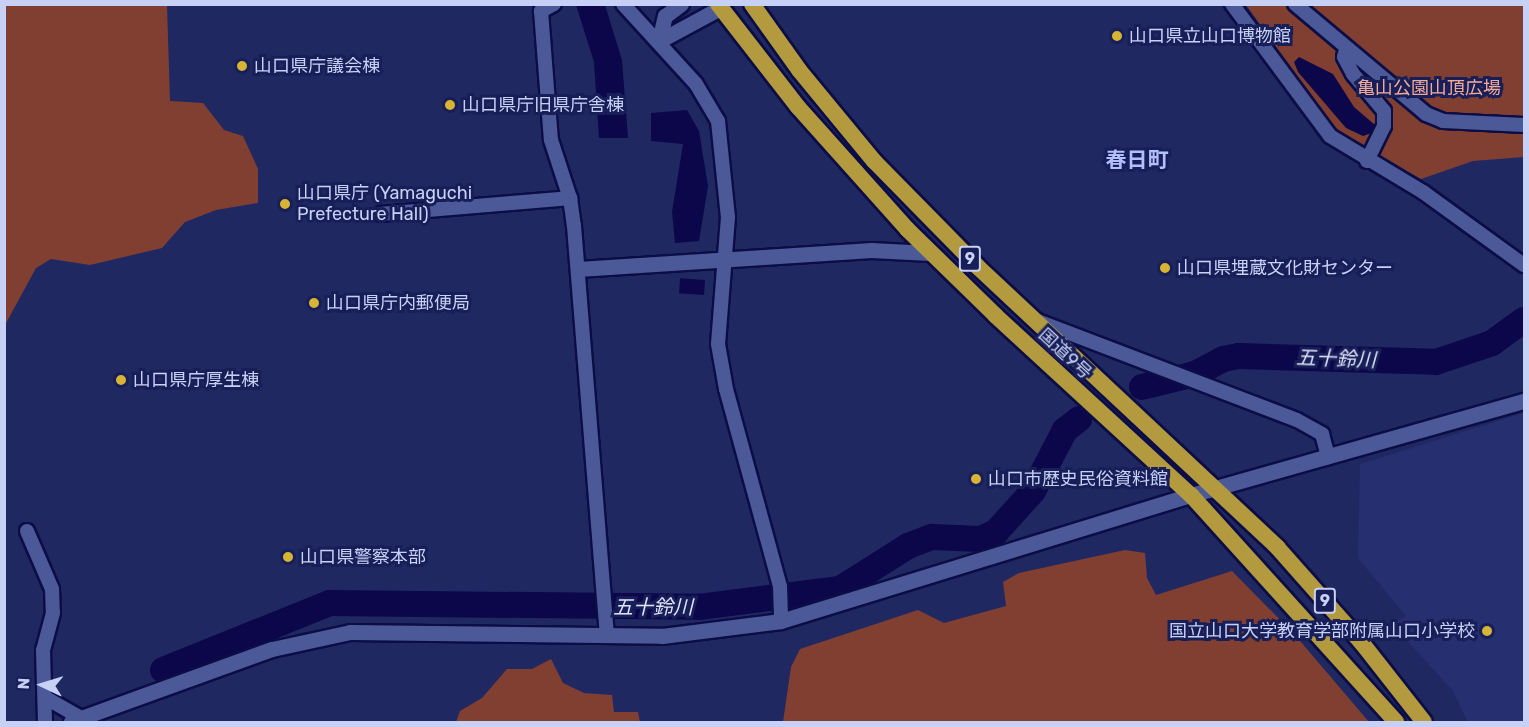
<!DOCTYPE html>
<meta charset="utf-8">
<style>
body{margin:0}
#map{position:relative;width:1529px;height:727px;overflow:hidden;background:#202862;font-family:Rubik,"Noto Sans JP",sans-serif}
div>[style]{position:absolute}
.built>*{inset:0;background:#262f70}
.green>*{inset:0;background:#813f31}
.water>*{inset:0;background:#0c064b;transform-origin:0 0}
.river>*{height:26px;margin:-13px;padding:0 13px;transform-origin:13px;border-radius:13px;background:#0c064b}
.roads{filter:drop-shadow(2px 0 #0c0d45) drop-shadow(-2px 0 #0c0d45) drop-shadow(0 2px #0c0d45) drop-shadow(0 -2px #0c0d45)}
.minor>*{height:14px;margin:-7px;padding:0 7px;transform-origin:7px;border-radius:7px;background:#4c5998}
.tertiary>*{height:15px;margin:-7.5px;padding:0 7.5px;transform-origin:7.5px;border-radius:7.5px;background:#4c5998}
.trunk>*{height:16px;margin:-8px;padding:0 8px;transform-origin:8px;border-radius:8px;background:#b39a3e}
.dots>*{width:16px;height:16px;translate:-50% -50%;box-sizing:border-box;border:3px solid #181e57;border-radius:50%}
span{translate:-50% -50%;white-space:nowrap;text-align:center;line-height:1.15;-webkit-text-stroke:6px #181e57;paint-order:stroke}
.shield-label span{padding:2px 4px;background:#181e57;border:2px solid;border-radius:4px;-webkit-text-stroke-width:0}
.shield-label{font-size:16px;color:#c7d1f5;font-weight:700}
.poi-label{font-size:18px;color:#c7d1f5}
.left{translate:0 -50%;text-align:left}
.right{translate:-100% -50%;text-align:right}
.park-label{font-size:18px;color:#f2ab9b}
.street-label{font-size:18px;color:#c7d1f5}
.water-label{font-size:20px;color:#dce2f7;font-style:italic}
.quarter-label{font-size:21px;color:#b1c0f8;font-weight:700}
.frame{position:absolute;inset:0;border:6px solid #c7d1f5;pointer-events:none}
.north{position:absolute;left:12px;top:655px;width:60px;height:60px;-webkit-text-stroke:4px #181e57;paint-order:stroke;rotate:274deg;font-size:16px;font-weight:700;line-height:24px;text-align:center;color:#c7d1f5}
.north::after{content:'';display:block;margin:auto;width:21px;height:27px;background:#c7d1f5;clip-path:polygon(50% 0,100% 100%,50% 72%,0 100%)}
</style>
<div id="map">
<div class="built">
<i style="clip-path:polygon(1524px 413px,1524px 722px,1468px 722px,1453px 691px,1392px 624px,1406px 616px,1358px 558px,1360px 464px)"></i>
</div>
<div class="green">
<i style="clip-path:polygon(5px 4px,167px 5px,170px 101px,203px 103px,224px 130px,243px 136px,258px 169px,258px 203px,216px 210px,185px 222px,162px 248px,90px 265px,51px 259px,36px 268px,5px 325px)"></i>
<i style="clip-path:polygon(1246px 5px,1524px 5px,1524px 157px,1473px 161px,1421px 179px,1339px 134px)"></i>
<i style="clip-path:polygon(1125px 550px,1145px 553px,1147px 578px,1156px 595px,1232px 571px,1295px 635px,1369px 722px,783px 722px,791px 667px,800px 649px,918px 610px,944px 623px,1006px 606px,1003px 582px,1019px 573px)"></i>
<i style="clip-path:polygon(551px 659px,563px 683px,584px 693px,612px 695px,614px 712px,638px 712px,640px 722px,456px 722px,460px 711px,482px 698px,507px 669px,532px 669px)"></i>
</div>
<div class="water">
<i style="clip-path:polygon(576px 5px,605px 5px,622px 60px,628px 138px,599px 138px,594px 62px)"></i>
<i style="clip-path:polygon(1299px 57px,1333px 74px,1354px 107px,1375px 125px,1374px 132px,1363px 136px,1346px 128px,1298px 72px,1294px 62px)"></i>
<i style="clip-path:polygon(687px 110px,699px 131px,708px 186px,699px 241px,675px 243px,672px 212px,683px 144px,651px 141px,651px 113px)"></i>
<i style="left:705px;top:280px;width:15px;height:25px;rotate:94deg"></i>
</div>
<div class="river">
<i style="left:1142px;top:387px;width:55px;rotate:-13.8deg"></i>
<i style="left:1195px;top:374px;width:32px;rotate:-28deg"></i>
<i style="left:1223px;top:359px;width:16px;rotate:-11deg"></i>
<i style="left:1239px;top:356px;width:197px;rotate:1.7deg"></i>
<i style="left:1436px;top:362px;width:59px;rotate:-18.7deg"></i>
<i style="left:1492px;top:343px;width:39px;rotate:-36deg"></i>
<i style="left:163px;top:670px;width:180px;rotate:-21.9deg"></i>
<i style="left:330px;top:603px;width:369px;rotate:0.6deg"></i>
<i style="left:699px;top:607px;width:142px;rotate:-7.3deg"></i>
<i style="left:840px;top:589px;width:80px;rotate:-32.3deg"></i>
<i style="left:908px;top:546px;width:26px;rotate:-21deg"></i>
<i style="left:932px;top:537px;width:49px;rotate:2.3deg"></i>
<i style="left:981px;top:539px;width:17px;rotate:-25deg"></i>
<i style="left:996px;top:532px;width:55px;rotate:-47.9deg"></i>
<i style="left:1033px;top:491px;width:69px;rotate:-62.3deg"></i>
<i style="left:1065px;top:430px;width:18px;rotate:-38deg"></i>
</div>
<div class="roads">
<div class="minor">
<i style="left:554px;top:4px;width:15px;rotate:152deg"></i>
<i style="left:541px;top:11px;width:129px;rotate:85.6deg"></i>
<i style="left:551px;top:140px;width:61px;rotate:71.9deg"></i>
<i style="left:570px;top:198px;width:28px;rotate:82deg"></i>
<i style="left:574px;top:226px;width:410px;rotate:85.4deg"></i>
<i style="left:623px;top:4px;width:108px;rotate:47.6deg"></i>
<i style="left:696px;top:84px;width:43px;rotate:59.3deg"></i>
<i style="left:718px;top:121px;width:97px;rotate:84.1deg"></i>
<i style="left:728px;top:217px;width:127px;rotate:94.5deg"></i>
<i style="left:718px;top:344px;width:46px;rotate:79.9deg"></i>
<i style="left:726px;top:389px;width:205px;rotate:74.7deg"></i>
<i style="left:780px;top:587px;width:34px;rotate:88deg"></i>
<i style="left:1232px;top:4px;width:164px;rotate:53.4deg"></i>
<i style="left:1330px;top:136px;width:109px;rotate:31.1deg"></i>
<i style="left:1423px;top:192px;width:125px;rotate:35.9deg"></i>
<i style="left:1295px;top:4px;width:171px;rotate:40deg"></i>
<i style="left:1426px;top:114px;width:18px;rotate:22deg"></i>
<i style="left:1443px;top:121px;width:81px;rotate:2.8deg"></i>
<i style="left:1346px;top:50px;width:7px;rotate:106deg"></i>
<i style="left:1344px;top:57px;width:19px;rotate:62deg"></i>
<i style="left:1353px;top:74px;width:48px;rotate:50deg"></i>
<i style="left:1384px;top:111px;width:15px;rotate:90deg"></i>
<i style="left:1384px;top:126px;width:39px;rotate:116deg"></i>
<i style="left:381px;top:214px;width:190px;rotate:-4.8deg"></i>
<i style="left:1035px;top:320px;width:280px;rotate:20.9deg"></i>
<i style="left:1297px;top:420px;width:29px;rotate:29deg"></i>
<i style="left:1322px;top:434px;width:24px;rotate:75deg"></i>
<i style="left:27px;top:531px;width:63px;rotate:66.7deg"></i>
<i style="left:52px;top:589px;width:24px;rotate:88deg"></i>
<i style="left:53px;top:613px;width:38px;rotate:105deg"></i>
<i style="left:43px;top:650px;width:72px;rotate:88.4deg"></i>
<i style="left:46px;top:698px;width:40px;rotate:29.7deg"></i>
<i style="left:81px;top:718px;width:11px;rotate:158deg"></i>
</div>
<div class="tertiary">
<i style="left:659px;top:41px;width:69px;rotate:-28.4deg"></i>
<i style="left:659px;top:41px;width:26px;rotate:-77deg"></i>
<i style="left:665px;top:16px;width:20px;rotate:-37deg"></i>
<i style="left:578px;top:269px;width:294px;rotate:-3.7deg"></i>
<i style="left:871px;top:250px;width:59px;rotate:2.9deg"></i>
<i style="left:81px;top:718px;width:203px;rotate:-19.9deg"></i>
<i style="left:272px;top:649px;width:80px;rotate:-12.3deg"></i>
<i style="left:350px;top:632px;width:312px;rotate:0.7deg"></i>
<i style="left:662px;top:636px;width:120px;rotate:-7.2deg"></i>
<i style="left:781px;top:621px;width:429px;rotate:-17.1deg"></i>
<i style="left:1191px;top:495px;width:346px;rotate:-15.8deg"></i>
</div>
<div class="trunk">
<i style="left:718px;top:4px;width:130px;rotate:52.2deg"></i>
<i style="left:798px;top:107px;width:164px;rotate:48.2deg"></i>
<i style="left:907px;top:229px;width:124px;rotate:44.3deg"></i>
<i style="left:996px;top:316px;width:265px;rotate:42.6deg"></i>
<i style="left:1191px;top:495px;width:306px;rotate:47.9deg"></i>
<i style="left:752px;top:4px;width:81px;rotate:54.5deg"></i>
<i style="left:799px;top:70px;width:118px;rotate:50.5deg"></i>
<i style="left:874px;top:161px;width:148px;rotate:45.5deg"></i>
<i style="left:978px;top:267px;width:410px;rotate:43.1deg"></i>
<i style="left:1277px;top:547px;width:128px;rotate:48.5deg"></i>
<i style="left:1362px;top:643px;width:100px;rotate:51.9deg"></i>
</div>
</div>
<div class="dots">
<i style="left:1117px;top:36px;background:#d7b434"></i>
<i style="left:242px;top:66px;background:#d7b434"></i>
<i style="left:450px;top:105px;background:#d7b434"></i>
<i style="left:285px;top:204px;background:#d7b434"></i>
<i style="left:1165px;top:268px;background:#d7b434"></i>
<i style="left:314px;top:303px;background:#d7b434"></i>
<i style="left:121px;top:380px;background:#d7b434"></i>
<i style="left:976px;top:479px;background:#d7b434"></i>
<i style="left:288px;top:557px;background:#d7b434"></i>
<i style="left:1487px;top:631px;background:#d7b434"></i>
</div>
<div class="shield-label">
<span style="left:970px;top:259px">9</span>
<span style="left:1325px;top:601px">9</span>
</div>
<div class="poi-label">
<span class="left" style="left:1129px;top:36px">山口県立山口博物館</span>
<span class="left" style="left:254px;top:66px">山口県庁議会棟</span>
<span class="left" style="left:462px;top:105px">山口県庁旧県庁舎棟</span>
<span class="left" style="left:297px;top:204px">山口県庁 (Yamaguchi<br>Prefecture Hall)</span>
<span class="left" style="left:1177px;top:268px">山口県埋蔵文化財センター</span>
<span class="left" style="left:326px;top:303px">山口県庁内郵便局</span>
<span class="left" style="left:133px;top:380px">山口県庁厚生棟</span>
<span class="left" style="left:988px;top:479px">山口市歴史民俗資料館</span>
<span class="left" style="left:300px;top:557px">山口県警察本部</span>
<span class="right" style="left:1475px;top:631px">国立山口大学教育学部附属山口小学校</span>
</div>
<div class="park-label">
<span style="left:1429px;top:88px">亀山公園山頂広場</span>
</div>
<div class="street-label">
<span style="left:1065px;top:354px;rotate:43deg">国道9号</span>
</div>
<div class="water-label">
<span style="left:1336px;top:359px;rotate:2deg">五十鈴川</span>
<span style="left:653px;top:607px">五十鈴川</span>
</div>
<div class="quarter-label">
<span style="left:1137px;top:160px">春日町</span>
</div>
<div class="frame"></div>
<div class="north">N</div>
</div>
